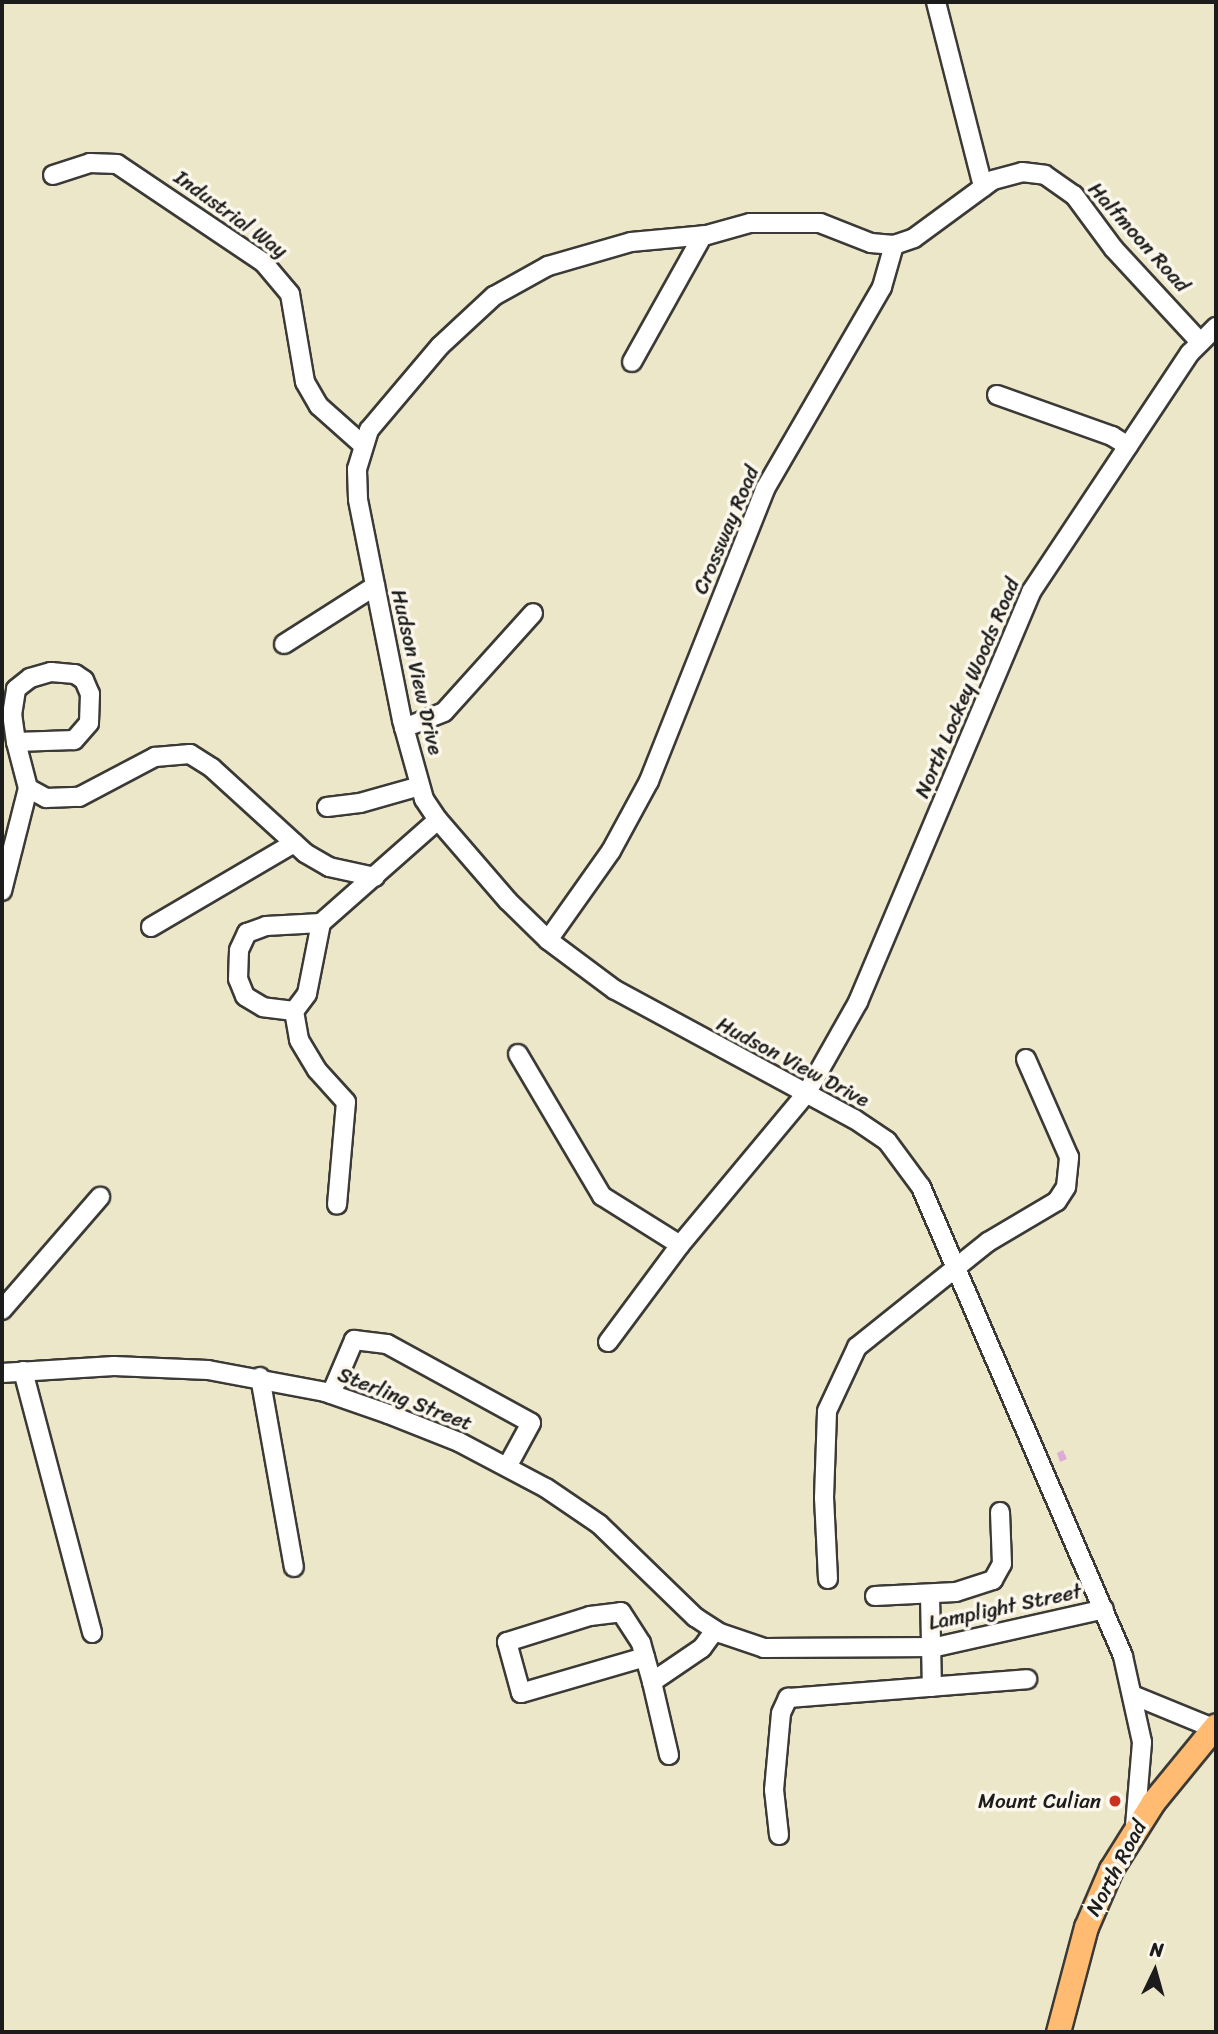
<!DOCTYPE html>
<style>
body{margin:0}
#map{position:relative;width:1218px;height:2034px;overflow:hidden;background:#ede7ca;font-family:Sriracha,sans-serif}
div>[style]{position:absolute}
.building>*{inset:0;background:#dbacd5}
.roads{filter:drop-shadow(2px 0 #3b3a36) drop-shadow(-2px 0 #3b3a36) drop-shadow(0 2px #3b3a36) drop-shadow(0 -2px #3b3a36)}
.minor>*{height:18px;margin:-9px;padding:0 9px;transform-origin:9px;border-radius:9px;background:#fff}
.major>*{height:23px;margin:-11.5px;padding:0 11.5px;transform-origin:11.5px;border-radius:11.5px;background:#ffbb71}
.dots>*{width:19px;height:19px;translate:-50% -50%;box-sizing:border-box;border:4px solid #fbf7ec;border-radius:50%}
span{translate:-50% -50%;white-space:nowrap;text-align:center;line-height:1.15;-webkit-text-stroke:7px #fbf7ec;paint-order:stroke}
.street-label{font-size:21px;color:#1c1c1c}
.poi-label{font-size:21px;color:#1c1c1c}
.right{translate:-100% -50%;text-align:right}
.frame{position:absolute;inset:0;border:4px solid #1c1c1c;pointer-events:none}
.north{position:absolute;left:1120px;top:1936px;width:70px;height:70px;-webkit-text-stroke:5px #fbf7ec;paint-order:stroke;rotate:5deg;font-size:19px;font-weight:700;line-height:28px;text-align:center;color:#1c1c1c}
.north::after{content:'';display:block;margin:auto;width:24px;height:32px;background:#1c1c1c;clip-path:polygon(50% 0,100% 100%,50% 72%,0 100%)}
</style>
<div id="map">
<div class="building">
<i style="clip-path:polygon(1063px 1450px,1067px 1459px,1060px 1462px,1057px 1453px)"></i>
</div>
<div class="roads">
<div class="minor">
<i style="left:936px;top:2px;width:191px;rotate:75.7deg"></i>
<i style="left:53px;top:175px;width:39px;rotate:-18deg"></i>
<i style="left:90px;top:163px;width:27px;rotate:2deg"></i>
<i style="left:117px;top:164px;width:176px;rotate:33.9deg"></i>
<i style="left:263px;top:262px;width:42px;rotate:49.8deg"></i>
<i style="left:290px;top:294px;width:89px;rotate:80.3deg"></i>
<i style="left:305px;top:382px;width:28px;rotate:60deg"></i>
<i style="left:319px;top:406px;width:59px;rotate:41.6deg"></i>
<i style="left:632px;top:362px;width:145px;rotate:-60.8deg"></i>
<i style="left:997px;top:395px;width:122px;rotate:19.6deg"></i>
<i style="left:1112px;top:436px;width:19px;rotate:32deg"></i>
<i style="left:284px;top:644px;width:108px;rotate:-32.5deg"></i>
<i style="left:51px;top:672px;width:24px;rotate:5deg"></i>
<i style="left:75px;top:674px;width:11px;rotate:34deg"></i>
<i style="left:84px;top:680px;width:15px;rotate:67deg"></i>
<i style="left:90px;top:694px;width:29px;rotate:92deg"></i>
<i style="left:89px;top:723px;width:23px;rotate:131deg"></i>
<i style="left:74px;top:740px;width:58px;rotate:178deg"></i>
<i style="left:16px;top:742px;width:27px;rotate:-98deg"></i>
<i style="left:12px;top:715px;width:26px;rotate:-81deg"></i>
<i style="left:16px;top:689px;width:18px;rotate:-38deg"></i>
<i style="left:30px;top:678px;width:22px;rotate:-16deg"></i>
<i style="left:404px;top:728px;width:43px;rotate:-21.8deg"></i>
<i style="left:444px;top:712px;width:133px;rotate:-48deg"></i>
<i style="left:16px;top:742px;width:48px;rotate:75.4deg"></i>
<i style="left:28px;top:788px;width:21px;rotate:29deg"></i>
<i style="left:46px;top:798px;width:33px;rotate:-2deg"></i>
<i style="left:79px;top:797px;width:86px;rotate:-27.8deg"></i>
<i style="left:155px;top:757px;width:35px;rotate:-5deg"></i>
<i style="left:190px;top:754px;width:26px;rotate:32deg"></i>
<i style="left:212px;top:768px;width:126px;rotate:42.4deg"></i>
<i style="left:305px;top:853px;width:28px;rotate:30deg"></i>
<i style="left:329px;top:867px;width:47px;rotate:12.3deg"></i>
<i style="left:327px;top:807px;width:33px;rotate:-7deg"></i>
<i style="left:360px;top:803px;width:62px;rotate:-15.8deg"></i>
<i style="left:2px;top:891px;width:106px;rotate:-75.8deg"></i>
<i style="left:321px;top:923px;width:72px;rotate:101.2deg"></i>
<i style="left:307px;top:994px;width:21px;rotate:127deg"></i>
<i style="left:294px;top:1011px;width:31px;rotate:-173deg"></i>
<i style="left:263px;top:1007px;width:21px;rotate:-149deg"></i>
<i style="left:245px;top:996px;width:18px;rotate:-112deg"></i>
<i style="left:238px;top:979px;width:29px;rotate:-88deg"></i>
<i style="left:239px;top:950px;width:19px;rotate:-65deg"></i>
<i style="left:247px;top:933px;width:20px;rotate:-20deg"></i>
<i style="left:266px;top:926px;width:55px;rotate:-3.1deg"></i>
<i style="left:321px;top:923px;width:156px;rotate:-41.4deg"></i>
<i style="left:151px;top:927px;width:166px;rotate:-30.4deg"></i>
<i style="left:548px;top:940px;width:109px;rotate:-54.7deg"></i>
<i style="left:611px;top:851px;width:80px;rotate:-61.5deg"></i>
<i style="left:649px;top:781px;width:314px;rotate:-68.3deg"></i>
<i style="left:765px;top:489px;width:233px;rotate:-59.9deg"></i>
<i style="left:882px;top:287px;width:44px;rotate:-74.1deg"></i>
<i style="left:294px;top:1011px;width:29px;rotate:80deg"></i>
<i style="left:299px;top:1040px;width:35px;rotate:59deg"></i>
<i style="left:317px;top:1070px;width:43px;rotate:47.8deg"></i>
<i style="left:346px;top:1102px;width:103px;rotate:95deg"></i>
<i style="left:518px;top:1054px;width:165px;rotate:59.4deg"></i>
<i style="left:602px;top:1196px;width:92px;rotate:32.1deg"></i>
<i style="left:2px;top:1310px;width:150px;rotate:-49.1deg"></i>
<i style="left:608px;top:1342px;width:121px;rotate:-53.4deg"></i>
<i style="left:680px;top:1245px;width:197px;rotate:-50.2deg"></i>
<i style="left:806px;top:1094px;width:106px;rotate:-60.5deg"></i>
<i style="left:858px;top:1002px;width:445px;rotate:-67.1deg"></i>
<i style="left:1031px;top:592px;width:287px;rotate:-56.4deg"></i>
<i style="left:1190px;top:353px;width:37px;rotate:-45deg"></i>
<i style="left:23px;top:1371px;width:271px;rotate:75.2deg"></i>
<i style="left:2px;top:1373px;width:112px;rotate:-3.6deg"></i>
<i style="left:114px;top:1366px;width:94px;rotate:2.4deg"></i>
<i style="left:208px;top:1370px;width:119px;rotate:10.6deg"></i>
<i style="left:325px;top:1392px;width:67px;rotate:19.2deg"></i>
<i style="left:388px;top:1414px;width:76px;rotate:21.5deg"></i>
<i style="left:459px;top:1442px;width:98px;rotate:27.9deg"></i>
<i style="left:546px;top:1488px;width:64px;rotate:34.2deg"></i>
<i style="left:599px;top:1524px;width:134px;rotate:44.1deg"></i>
<i style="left:695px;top:1617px;width:30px;rotate:33deg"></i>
<i style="left:720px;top:1633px;width:46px;rotate:18.8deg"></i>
<i style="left:764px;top:1648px;width:172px;rotate:-0.3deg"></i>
<i style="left:936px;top:1647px;width:172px;rotate:-12.7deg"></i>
<i style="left:260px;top:1377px;width:193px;rotate:79.9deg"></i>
<i style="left:331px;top:1394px;width:59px;rotate:-66.9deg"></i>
<i style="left:354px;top:1340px;width:33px;rotate:7deg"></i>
<i style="left:387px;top:1344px;width:164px;rotate:28.7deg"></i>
<i style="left:531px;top:1423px;width:50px;rotate:118.6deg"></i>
<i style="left:828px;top:1579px;width:81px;rotate:-92.8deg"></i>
<i style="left:824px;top:1498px;width:87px;rotate:-88deg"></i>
<i style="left:827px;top:1411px;width:71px;rotate:-64.9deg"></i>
<i style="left:857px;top:1347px;width:168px;rotate:-38.7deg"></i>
<i style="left:988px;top:1242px;width:80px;rotate:-30.7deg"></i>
<i style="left:1057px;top:1201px;width:17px;rotate:-57deg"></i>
<i style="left:1066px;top:1187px;width:30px;rotate:-84deg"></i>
<i style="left:1069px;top:1157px;width:107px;rotate:-113.7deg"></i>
<i style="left:930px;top:1595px;width:92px;rotate:88.8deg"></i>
<i style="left:875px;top:1596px;width:81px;rotate:-2.8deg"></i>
<i style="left:956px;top:1592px;width:39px;rotate:-18deg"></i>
<i style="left:993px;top:1580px;width:18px;rotate:-61deg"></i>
<i style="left:1002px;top:1564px;width:52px;rotate:-92.2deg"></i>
<i style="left:645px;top:1657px;width:129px;rotate:163.8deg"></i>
<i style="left:521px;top:1693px;width:53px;rotate:-105.4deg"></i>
<i style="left:507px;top:1642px;width:87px;rotate:-17.4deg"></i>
<i style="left:590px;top:1616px;width:31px;rotate:-7deg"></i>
<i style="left:621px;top:1612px;width:37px;rotate:57deg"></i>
<i style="left:641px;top:1643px;width:41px;rotate:74.2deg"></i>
<i style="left:652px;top:1682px;width:75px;rotate:76.9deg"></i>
<i style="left:652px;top:1682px;width:60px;rotate:-34.2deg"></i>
<i style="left:702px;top:1648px;width:22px;rotate:-54deg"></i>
<i style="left:1135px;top:1696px;width:84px;rotate:22.3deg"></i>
<i style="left:1135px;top:1826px;width:84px;rotate:-85.2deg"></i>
<i style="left:1142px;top:1742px;width:88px;rotate:-102.5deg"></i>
<i style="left:1123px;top:1656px;width:511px;rotate:-113.3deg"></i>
<i style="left:921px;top:1187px;width:57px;rotate:-126.5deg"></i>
<i style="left:887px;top:1141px;width:40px;rotate:-146deg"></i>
<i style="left:854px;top:1119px;width:272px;rotate:-151.6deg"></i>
<i style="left:615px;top:990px;width:84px;rotate:-143.3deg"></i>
<i style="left:548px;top:940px;width:56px;rotate:-135.7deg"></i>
<i style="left:508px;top:901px;width:107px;rotate:-130.8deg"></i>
<i style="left:438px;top:820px;width:25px;rotate:-124deg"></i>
<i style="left:424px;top:799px;width:82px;rotate:-105.6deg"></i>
<i style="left:402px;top:720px;width:225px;rotate:-101.3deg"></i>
<i style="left:358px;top:499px;width:30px;rotate:-92deg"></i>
<i style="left:357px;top:469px;width:41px;rotate:-72.9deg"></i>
<i style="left:369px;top:430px;width:110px;rotate:-49.8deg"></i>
<i style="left:440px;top:346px;width:74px;rotate:-42.8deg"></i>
<i style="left:494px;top:296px;width:62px;rotate:-29.1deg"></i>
<i style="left:548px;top:266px;width:86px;rotate:-16.1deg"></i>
<i style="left:631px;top:242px;width:76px;rotate:-5.3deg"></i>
<i style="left:707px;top:235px;width:45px;rotate:-15.6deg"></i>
<i style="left:750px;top:223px;width:70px"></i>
<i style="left:820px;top:223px;width:55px;rotate:21.4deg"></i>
<i style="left:871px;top:243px;width:23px;rotate:5deg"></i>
<i style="left:894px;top:245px;width:21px;rotate:-19deg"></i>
<i style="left:914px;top:238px;width:98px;rotate:-36.3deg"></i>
<i style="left:993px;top:180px;width:30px;rotate:-15deg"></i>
<i style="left:1022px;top:172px;width:23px;rotate:7deg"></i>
<i style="left:1045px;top:175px;width:35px;rotate:35deg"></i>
<i style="left:1074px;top:195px;width:67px;rotate:53.5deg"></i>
<i style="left:1114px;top:249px;width:127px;rotate:47.2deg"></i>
<i style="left:779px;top:1835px;width:45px;rotate:-96.3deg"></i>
<i style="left:774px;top:1790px;width:77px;rotate:-84.8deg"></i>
<i style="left:781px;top:1713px;width:17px;rotate:-65deg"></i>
<i style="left:788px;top:1698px;width:240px;rotate:-4.5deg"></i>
</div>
<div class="major">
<i style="left:1058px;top:2032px;width:109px;rotate:-75.1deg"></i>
<i style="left:1086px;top:1927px;width:63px;rotate:-66.7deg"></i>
<i style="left:1111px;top:1869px;width:79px;rotate:-57.9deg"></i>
<i style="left:1153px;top:1802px;width:99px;rotate:-50.7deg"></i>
</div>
</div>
<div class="dots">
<i style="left:1115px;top:1801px;background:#c8321e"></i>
</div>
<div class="street-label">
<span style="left:231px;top:214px;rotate:36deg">Industrial Way</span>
<span style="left:1139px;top:237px;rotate:48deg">Halfmoon Road</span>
<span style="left:726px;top:530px;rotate:-67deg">Crossway Road</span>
<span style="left:417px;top:672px;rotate:77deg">Hudson View Drive</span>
<span style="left:967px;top:688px;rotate:-67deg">North Lockey Woods Road</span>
<span style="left:793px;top:1062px;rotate:28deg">Hudson View Drive</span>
<span style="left:405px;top:1399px;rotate:21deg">Sterling Street</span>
<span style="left:1005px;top:1607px;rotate:-12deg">Lamplight Street</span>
<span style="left:1116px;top:1868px;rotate:-62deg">North Road</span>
</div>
<div class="poi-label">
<span class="right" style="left:1101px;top:1801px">Mount Culian</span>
</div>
<div class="frame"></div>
<div class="north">N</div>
</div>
